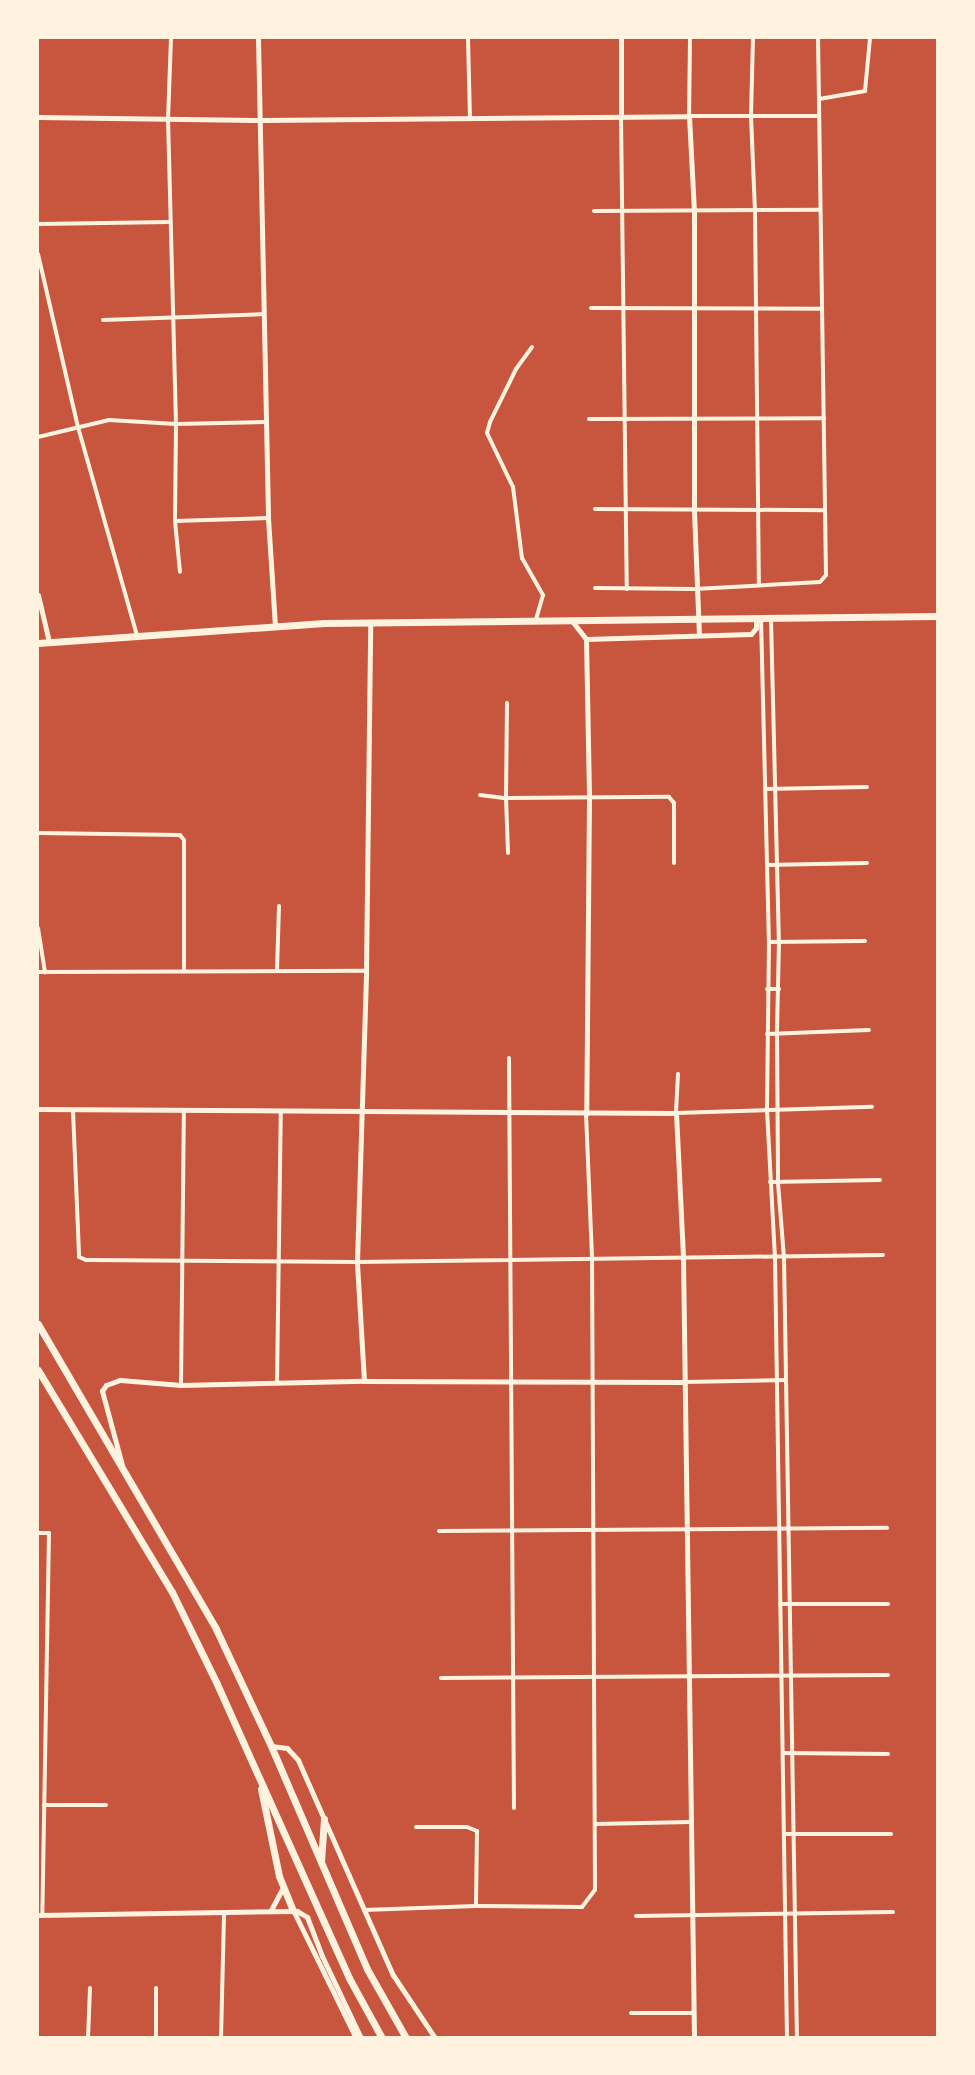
<!DOCTYPE html>
<style>
body{margin:0}
#map{position:relative;width:975px;height:2075px;overflow:hidden;background:#c8553d;font-family:Bitter,serif}
div>[style]{position:absolute}
.minor>*{height:4px;margin:-2px;padding:0 2px;transform-origin:2px;border-radius:2px;background:#fff3e0}
.tertiary>*{height:5px;margin:-2.5px;padding:0 2.5px;transform-origin:2.5px;border-radius:2.5px;background:#fff3e0}
.secondary>*{height:5px;margin:-2.5px;padding:0 2.5px;transform-origin:2.5px;border-radius:2.5px;background:#fff3e0}
.trunk>*{height:7px;margin:-3.5px;padding:0 3.5px;transform-origin:3.5px;border-radius:3.5px;background:#fff3e0}
span{translate:-50% -50%;white-space:nowrap;text-align:center;line-height:1.15;-webkit-text-stroke:6px #fff3e0;paint-order:stroke}
.frame{position:absolute;inset:0;border:39px solid #fff3e0;pointer-events:none}
</style>
<div id="map">
<div class="minor">
<i style="left:171px;top:38px;width:80px;rotate:92.1deg"></i>
<i style="left:168px;top:118px;width:306px;rotate:88.5deg"></i>
<i style="left:176px;top:424px;width:97px;rotate:90.6deg"></i>
<i style="left:175px;top:521px;width:51px;rotate:84.4deg"></i>
<i style="left:468px;top:38px;width:80px;rotate:88.6deg"></i>
<i style="left:690px;top:38px;width:78px;rotate:90.7deg"></i>
<i style="left:689px;top:116px;width:129px"></i>
<i style="left:753px;top:38px;width:78px;rotate:91.5deg"></i>
<i style="left:751px;top:116px;width:96px;rotate:87.6deg"></i>
<i style="left:755px;top:212px;width:373px;rotate:89.4deg"></i>
<i style="left:819px;top:99px;width:47px;rotate:-9.9deg"></i>
<i style="left:865px;top:91px;width:53px;rotate:-84.6deg"></i>
<i style="left:621px;top:117px;width:472px;rotate:89.3deg"></i>
<i style="left:594px;top:211px;width:225px;rotate:-0.3deg"></i>
<i style="left:38px;top:224px;width:132px;rotate:-0.9deg"></i>
<i style="left:38px;top:254px;width:178px;rotate:77deg"></i>
<i style="left:78px;top:427px;width:217px;rotate:74.2deg"></i>
<i style="left:591px;top:308px;width:231px;rotate:0.2deg"></i>
<i style="left:103px;top:320px;width:161px;rotate:-2.1deg"></i>
<i style="left:532px;top:347px;width:27px;rotate:126deg"></i>
<i style="left:516px;top:369px;width:59px;rotate:116.1deg"></i>
<i style="left:490px;top:422px;width:11px;rotate:105deg"></i>
<i style="left:487px;top:433px;width:60px;rotate:64.3deg"></i>
<i style="left:513px;top:487px;width:72px;rotate:82.8deg"></i>
<i style="left:522px;top:558px;width:43px;rotate:60.4deg"></i>
<i style="left:543px;top:595px;width:26px;rotate:106deg"></i>
<i style="left:589px;top:419px;width:235px;rotate:-0.2deg"></i>
<i style="left:38px;top:437px;width:73px;rotate:-13.5deg"></i>
<i style="left:109px;top:420px;width:67px;rotate:3.4deg"></i>
<i style="left:176px;top:424px;width:90px;rotate:-1.3deg"></i>
<i style="left:595px;top:509px;width:229px;rotate:0.3deg"></i>
<i style="left:175px;top:521px;width:93px;rotate:-1.8deg"></i>
<i style="left:595px;top:588px;width:100px;rotate:0.6deg"></i>
<i style="left:695px;top:589px;width:125px;rotate:-3.2deg"></i>
<i style="left:820px;top:582px;width:9px;rotate:-49deg"></i>
<i style="left:826px;top:575px;width:537px;rotate:-90.85deg"></i>
<i style="left:761px;top:618px;width:324px;rotate:88.6deg"></i>
<i style="left:769px;top:942px;width:168px;rotate:90.7deg"></i>
<i style="left:767px;top:1110px;width:147px;rotate:86.9deg"></i>
<i style="left:775px;top:1257px;width:781px;rotate:89.12deg"></i>
<i style="left:771px;top:619px;width:323px;rotate:88.6deg"></i>
<i style="left:779px;top:942px;width:91px;rotate:91.3deg"></i>
<i style="left:777px;top:1033px;width:150px;rotate:89.6deg"></i>
<i style="left:778px;top:1183px;width:74px;rotate:85.4deg"></i>
<i style="left:784px;top:1257px;width:781px;rotate:89.05deg"></i>
<i style="left:507px;top:703px;width:95px;rotate:90.6deg"></i>
<i style="left:506px;top:798px;width:55px;rotate:87.9deg"></i>
<i style="left:765px;top:789px;width:102px;rotate:-1.1deg"></i>
<i style="left:480px;top:795px;width:26px;rotate:7deg"></i>
<i style="left:506px;top:798px;width:163px;rotate:-0.4deg"></i>
<i style="left:669px;top:797px;width:8px;rotate:50deg"></i>
<i style="left:674px;top:803px;width:60px;rotate:90deg"></i>
<i style="left:38px;top:833px;width:142px;rotate:0.8deg"></i>
<i style="left:180px;top:835px;width:6px;rotate:51deg"></i>
<i style="left:184px;top:840px;width:130px;rotate:90deg"></i>
<i style="left:767px;top:865px;width:100px;rotate:-1.1deg"></i>
<i style="left:38px;top:928px;width:45px;rotate:81deg"></i>
<i style="left:769px;top:942px;width:96px;rotate:-0.6deg"></i>
<i style="left:277px;top:970px;width:64px;rotate:-88.2deg"></i>
<i style="left:38px;top:972px;width:328px;rotate:-0.2deg"></i>
<i style="left:767px;top:989px;width:12px"></i>
<i style="left:767px;top:1034px;width:102px;rotate:-2.2deg"></i>
<i style="left:509px;top:1058px;width:750px;rotate:89.62deg"></i>
<i style="left:678px;top:1074px;width:39px;rotate:93deg"></i>
<i style="left:676px;top:1113px;width:196px;rotate:-1.8deg"></i>
<i style="left:73px;top:1111px;width:146px;rotate:87.6deg"></i>
<i style="left:79px;top:1257px;width:8px;rotate:23deg"></i>
<i style="left:86px;top:1260px;width:271px;rotate:0.4deg"></i>
<i style="left:357px;top:1262px;width:526px;rotate:-0.76deg"></i>
<i style="left:770px;top:1182px;width:110px;rotate:-1deg"></i>
<i style="left:685px;top:1382px;width:101px;rotate:-1.1deg"></i>
<i style="left:277px;top:1383px;width:271px;rotate:-89.2deg"></i>
<i style="left:181px;top:1385px;width:273px;rotate:-89.4deg"></i>
<i style="left:439px;top:1531px;width:448px;rotate:-0.4deg"></i>
<i style="left:38px;top:1533px;width:11px"></i>
<i style="left:49px;top:1533px;width:382px;rotate:91deg"></i>
<i style="left:780px;top:1604px;width:108px"></i>
<i style="left:441px;top:1678px;width:447px;rotate:-0.4deg"></i>
<i style="left:783px;top:1753px;width:105px;rotate:0.5deg"></i>
<i style="left:44px;top:1805px;width:62px"></i>
<i style="left:595px;top:1824px;width:96px;rotate:-1.2deg"></i>
<i style="left:416px;top:1827px;width:51px"></i>
<i style="left:467px;top:1827px;width:11px;rotate:22deg"></i>
<i style="left:477px;top:1831px;width:75px;rotate:90.8deg"></i>
<i style="left:784px;top:1834px;width:107px"></i>
<i style="left:364px;top:1910px;width:112px;rotate:-2deg"></i>
<i style="left:476px;top:1906px;width:106px;rotate:0.5deg"></i>
<i style="left:582px;top:1907px;width:21px;rotate:-53deg"></i>
<i style="left:595px;top:1890px;width:633px;rotate:-90.27deg"></i>
<i style="left:592px;top:1257px;width:143px;rotate:-92.4deg"></i>
<i style="left:636px;top:1916px;width:257px;rotate:-0.9deg"></i>
<i style="left:156px;top:1988px;width:50px;rotate:90deg"></i>
<i style="left:631px;top:2013px;width:62px"></i>
<i style="left:88px;top:2038px;width:50px;rotate:-87.7deg"></i>
<i style="left:221px;top:2038px;width:126px;rotate:-88.6deg"></i>
</div>
<div class="tertiary">
<i style="left:258px;top:38px;width:480px;rotate:88.8deg"></i>
<i style="left:268px;top:518px;width:108px;rotate:86.3deg"></i>
<i style="left:621px;top:38px;width:79px;rotate:90deg"></i>
<i style="left:38px;top:117px;width:223px;rotate:0.8deg"></i>
<i style="left:261px;top:120px;width:428px;rotate:-0.5deg"></i>
<i style="left:689px;top:116px;width:97px;rotate:87deg"></i>
<i style="left:694px;top:213px;width:298px;rotate:90deg"></i>
<i style="left:694px;top:511px;width:124px;rotate:87.7deg"></i>
<i style="left:38px;top:595px;width:48px;rotate:76.8deg"></i>
<i style="left:572px;top:621px;width:23px;rotate:52deg"></i>
<i style="left:586px;top:639px;width:159px;rotate:88.9deg"></i>
<i style="left:589px;top:798px;width:316px;rotate:90.5deg"></i>
<i style="left:586px;top:639px;width:165px;rotate:-1.7deg"></i>
<i style="left:751px;top:634px;width:8px;rotate:-50deg"></i>
<i style="left:756px;top:628px;width:10px;rotate:-90deg"></i>
<i style="left:38px;top:1109px;width:638px;rotate:0.36deg"></i>
<i style="left:676px;top:1113px;width:145px;rotate:87.2deg"></i>
<i style="left:683px;top:1258px;width:780px;rotate:89.19deg"></i>
<i style="left:364px;top:1381px;width:119px;rotate:-93.4deg"></i>
<i style="left:357px;top:1262px;width:291px;rotate:-88.2deg"></i>
<i style="left:366px;top:971px;width:349px;rotate:-89.3deg"></i>
<i style="left:122px;top:1465px;width:77px;rotate:-105.1deg"></i>
<i style="left:102px;top:1391px;width:7px;rotate:-56deg"></i>
<i style="left:106px;top:1385px;width:15px;rotate:-20deg"></i>
<i style="left:120px;top:1380px;width:61px;rotate:4.7deg"></i>
<i style="left:181px;top:1385px;width:183px;rotate:-1.3deg"></i>
<i style="left:364px;top:1381px;width:321px;rotate:0.2deg"></i>
<i style="left:271px;top:1746px;width:16px;rotate:7deg"></i>
<i style="left:287px;top:1748px;width:16px;rotate:47deg"></i>
<i style="left:298px;top:1760px;width:235px;rotate:66.2deg"></i>
<i style="left:393px;top:1975px;width:76px;rotate:56.3deg"></i>
</div>
<div class="secondary">
<i style="left:271px;top:1910px;width:26px;rotate:-62deg"></i>
<i style="left:293px;top:1910px;width:143px;rotate:63.8deg"></i>
<i style="left:38px;top:1915px;width:259px;rotate:-0.9deg"></i>
<i style="left:297px;top:1911px;width:12px;rotate:31deg"></i>
<i style="left:307px;top:1917px;width:42px;rotate:69deg"></i>
<i style="left:322px;top:1956px;width:91px;rotate:64.6deg"></i>
</div>
<div class="trunk">
<i style="left:38px;top:643px;width:287px;rotate:-4deg"></i>
<i style="left:324px;top:623px;width:614px;rotate:-0.65deg"></i>
<i style="left:38px;top:1324px;width:353px;rotate:59.7deg"></i>
<i style="left:216px;top:1629px;width:129px;rotate:64.8deg"></i>
<i style="left:271px;top:1746px;width:243px;rotate:66.7deg"></i>
<i style="left:367px;top:1969px;width:79px;rotate:60.5deg"></i>
<i style="left:38px;top:1370px;width:259px;rotate:58.9deg"></i>
<i style="left:172px;top:1592px;width:102px;rotate:63.9deg"></i>
<i style="left:217px;top:1684px;width:322px;rotate:65.8deg"></i>
<i style="left:349px;top:1978px;width:68px;rotate:61.2deg"></i>
<i style="left:261px;top:1789px;width:89px;rotate:78.3deg"></i>
<i style="left:279px;top:1876px;width:37px;rotate:68deg"></i>
<i style="left:321px;top:1862px;width:43px;rotate:-86deg"></i>
</div>
<div class="frame"></div>
</div>
